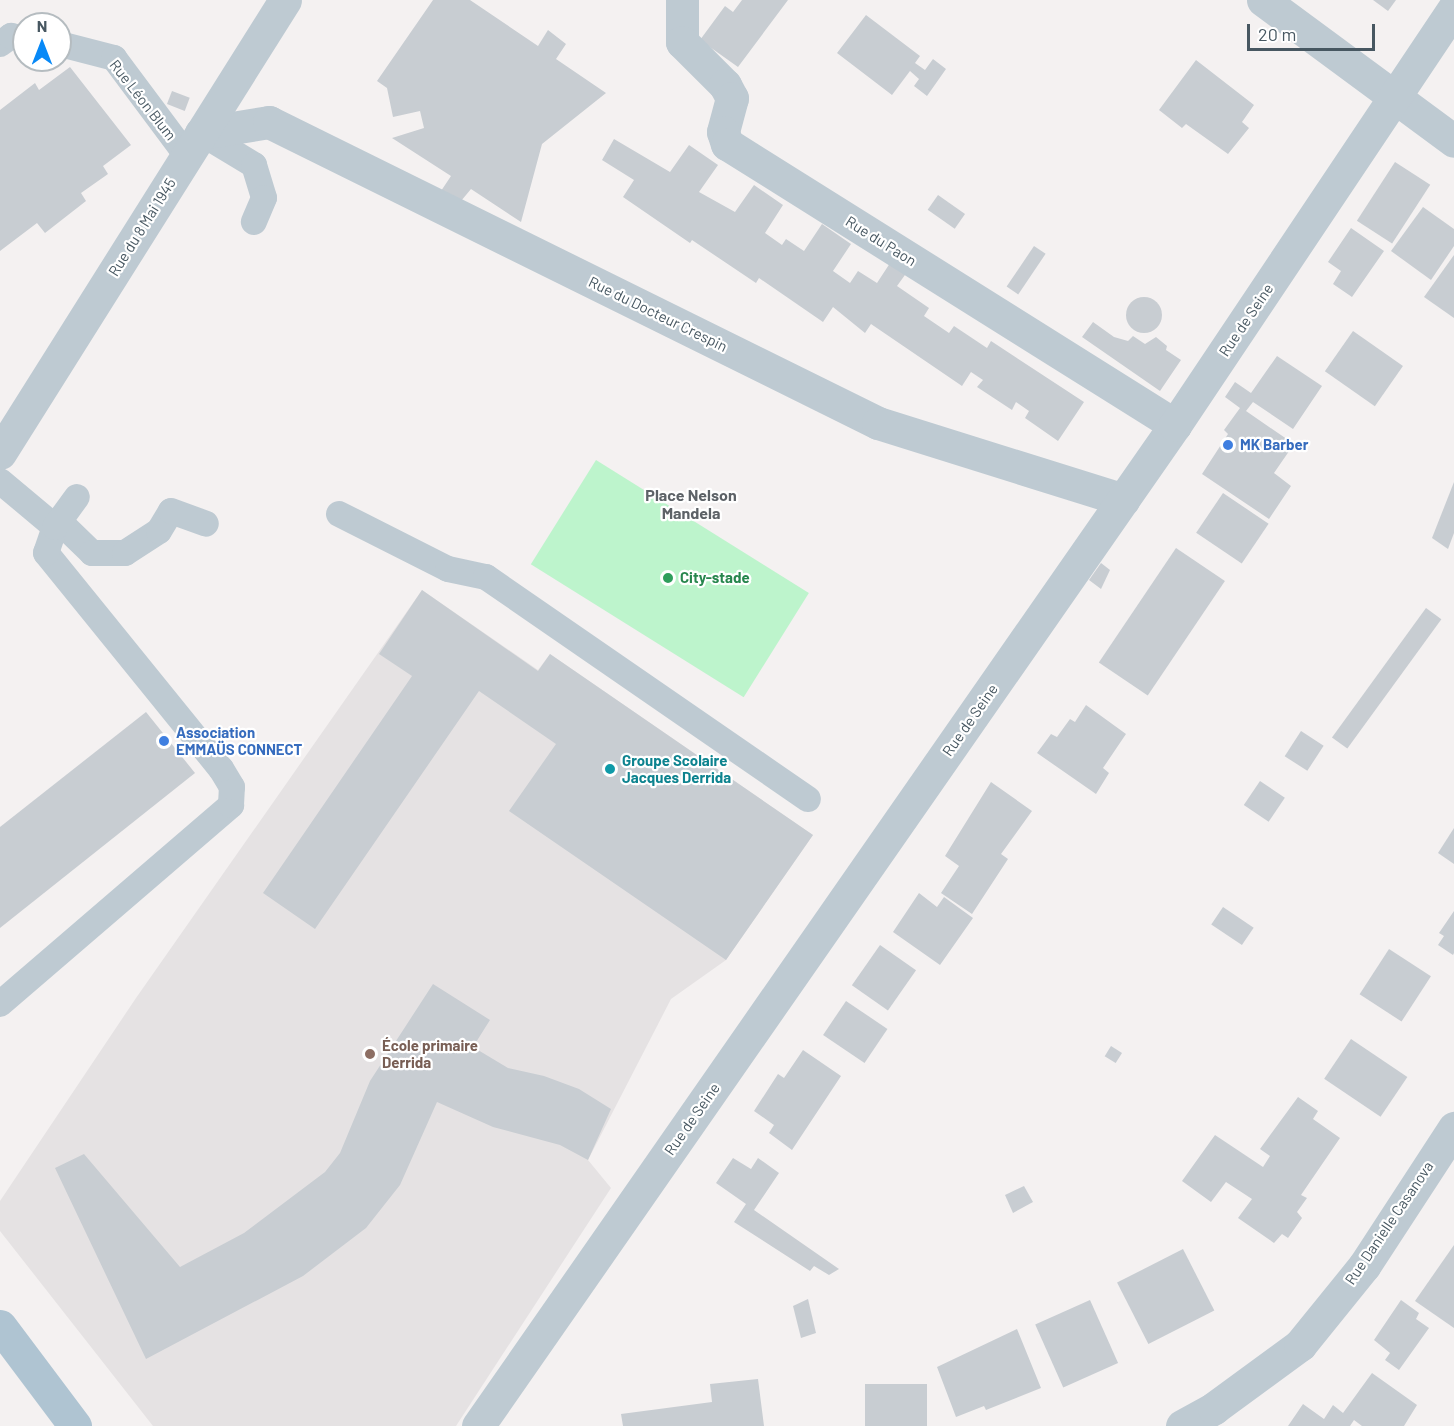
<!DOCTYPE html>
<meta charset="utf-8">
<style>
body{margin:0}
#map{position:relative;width:1454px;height:1426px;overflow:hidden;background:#f4f1f1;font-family:Barlow,sans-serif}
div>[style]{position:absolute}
.education>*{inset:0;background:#e5e2e3}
.green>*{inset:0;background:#bdf4cc;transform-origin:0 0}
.building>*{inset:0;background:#c8cdd2;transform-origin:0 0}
.round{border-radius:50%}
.service>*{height:26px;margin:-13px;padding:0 13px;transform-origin:13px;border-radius:13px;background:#becad2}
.minor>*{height:33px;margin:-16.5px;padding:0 16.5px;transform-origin:16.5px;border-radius:16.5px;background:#becad2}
.primary>*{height:33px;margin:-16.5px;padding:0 16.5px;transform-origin:16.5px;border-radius:16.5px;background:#afc4d2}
.dots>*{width:16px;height:16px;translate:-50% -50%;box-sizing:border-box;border:3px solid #fff;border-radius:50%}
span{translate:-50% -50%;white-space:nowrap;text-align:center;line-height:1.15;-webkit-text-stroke:4.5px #fff;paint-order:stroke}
.street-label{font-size:15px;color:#475761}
.shop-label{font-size:15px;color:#366cbe;font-weight:700}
.left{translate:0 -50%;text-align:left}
.leisure-label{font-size:15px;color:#27864d;font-weight:700}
.culture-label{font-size:15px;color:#0d838f;font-weight:700}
.education-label{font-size:15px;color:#785e54;font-weight:700}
.neighbourhood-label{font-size:16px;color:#5d6267;font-weight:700}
.north{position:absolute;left:12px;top:12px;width:60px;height:60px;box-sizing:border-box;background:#fff;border:2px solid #b5bcc0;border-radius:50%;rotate:0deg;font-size:16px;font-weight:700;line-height:24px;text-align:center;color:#475761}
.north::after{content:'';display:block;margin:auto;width:21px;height:27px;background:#0889f7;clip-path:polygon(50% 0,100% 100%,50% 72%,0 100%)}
.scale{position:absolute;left:1247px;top:24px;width:128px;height:27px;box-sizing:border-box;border:3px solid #475761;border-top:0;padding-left:8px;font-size:18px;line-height:21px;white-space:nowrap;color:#475761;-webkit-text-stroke:4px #fff;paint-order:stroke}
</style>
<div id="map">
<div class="education">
<i style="clip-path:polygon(422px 590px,538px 670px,550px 654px,813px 835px,726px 960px,671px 999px,588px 1160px,611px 1188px,456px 1426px,153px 1426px,0 1231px,0 1201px,136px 998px)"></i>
</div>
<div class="green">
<i style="left:596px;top:460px;width:251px;height:123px;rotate:32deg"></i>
</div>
<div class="building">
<i style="clip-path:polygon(433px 0,470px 0,538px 46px,548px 30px,566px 44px,556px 59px,606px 93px,542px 144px,521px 222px,471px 189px,461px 201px,441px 191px,451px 176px,392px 138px,424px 128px,420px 111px,393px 117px,387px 88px,377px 81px)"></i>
<i style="clip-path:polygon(742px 0,788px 0,738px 67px,700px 40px,725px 6px,733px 12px)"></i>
<i style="clip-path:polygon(1373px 0,1396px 0,1388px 11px)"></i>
<i style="clip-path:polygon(866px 15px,920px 56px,915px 63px,925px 70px,933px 59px,946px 69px,927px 96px,914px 86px,919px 79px,910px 71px,892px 95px,837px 53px)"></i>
<i style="clip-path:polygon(1196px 60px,1254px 105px,1242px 122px,1249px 128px,1228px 154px,1186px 124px,1182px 128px,1159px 110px)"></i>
<i style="clip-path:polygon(70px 67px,131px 145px,103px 166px,108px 174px,81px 193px,86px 201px,45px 233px,37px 223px,0 251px,0 110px,35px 83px,39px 90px)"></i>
<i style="left:172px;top:91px;width:19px;height:14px;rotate:21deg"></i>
<i style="clip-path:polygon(614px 139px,670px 172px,689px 145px,718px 165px,699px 192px,735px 212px,754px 185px,783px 205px,765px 233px,782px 245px,786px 239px,804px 251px,822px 224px,851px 244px,833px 271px,850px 283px,858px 271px,877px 283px,894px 257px,910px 268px,897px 286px,929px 308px,924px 316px,949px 333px,954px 326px,987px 348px,991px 341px,1084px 402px,1058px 441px,1025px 418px,1029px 411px,1016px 402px,1012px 410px,977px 387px,983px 380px,971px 372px,962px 386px,871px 324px,865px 333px,833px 307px,823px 322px,759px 278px,756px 283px,692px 240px,690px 243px,623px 197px,634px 180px,602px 160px)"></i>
<i style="left:1395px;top:162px;width:42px;height:70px;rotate:33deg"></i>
<i style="left:938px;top:195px;width:33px;height:18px;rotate:35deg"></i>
<i style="clip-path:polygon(1423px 207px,1454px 229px,1454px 246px,1431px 280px,1391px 251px)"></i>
<i style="clip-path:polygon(1351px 228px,1384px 251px,1352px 297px,1333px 284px,1341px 271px,1328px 262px)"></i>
<i style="left:1034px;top:246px;width:14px;height:49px;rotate:34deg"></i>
<i style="clip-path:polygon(1454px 255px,1454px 318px,1424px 297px)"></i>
<i class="round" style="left:1126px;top:297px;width:36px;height:36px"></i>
<i style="clip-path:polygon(1093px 322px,1114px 337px,1128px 341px,1133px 336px,1145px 344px,1156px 337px,1167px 346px,1166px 350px,1181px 360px,1160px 391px,1082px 337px)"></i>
<i style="left:1353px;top:331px;width:61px;height:49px;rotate:35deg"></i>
<i style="clip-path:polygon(1277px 356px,1322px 386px,1293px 429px,1253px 402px,1246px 411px,1294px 444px,1274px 473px,1291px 486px,1269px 519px,1202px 474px,1228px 434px,1224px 430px,1240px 408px,1225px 397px,1235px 382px,1251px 393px)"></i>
<i style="clip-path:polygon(1454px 482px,1454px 533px,1448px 549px,1432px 538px)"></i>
<i style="left:1223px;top:493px;width:55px;height:48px;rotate:34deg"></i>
<i style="left:1176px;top:548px;width:59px;height:138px;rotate:34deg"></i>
<i style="clip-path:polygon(1101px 563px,1110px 570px,1101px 589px,1089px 580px)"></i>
<i style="clip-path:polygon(422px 590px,538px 671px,550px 654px,813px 835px,726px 960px,509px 811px,556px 744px,479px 691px,315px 929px,263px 893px,412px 676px,379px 654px)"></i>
<i style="left:1426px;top:608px;width:19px;height:160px;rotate:36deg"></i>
<i style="clip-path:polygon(1086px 705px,1126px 734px,1103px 768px,1109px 773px,1096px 794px,1037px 753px,1051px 734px,1057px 737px,1070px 719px,1075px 722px)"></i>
<i style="clip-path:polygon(146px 712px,195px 773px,0 928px,0 827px)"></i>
<i style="left:1301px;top:731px;width:27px;height:30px;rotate:33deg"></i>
<i style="left:1260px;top:781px;width:30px;height:29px;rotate:34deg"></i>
<i style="clip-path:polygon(991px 782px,1032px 811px,1001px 854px,1008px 859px,972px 914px,941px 893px,959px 866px,945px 856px)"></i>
<i style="clip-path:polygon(1454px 828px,1454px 864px,1438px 853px)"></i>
<i style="clip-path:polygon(919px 893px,937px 907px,944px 897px,973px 918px,940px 965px,893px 932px)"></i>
<i style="left:1223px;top:907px;width:37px;height:21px;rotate:34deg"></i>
<i style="clip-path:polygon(1454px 911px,1454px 953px,1453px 955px,1438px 945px,1444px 936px,1439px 933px)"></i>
<i style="left:880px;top:945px;width:44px;height:49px;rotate:35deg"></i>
<i style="left:1389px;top:949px;width:50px;height:54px;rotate:33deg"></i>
<i style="clip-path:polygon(433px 984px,490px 1020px,473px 1047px,508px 1068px,544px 1076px,579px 1089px,611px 1109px,588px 1160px,560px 1145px,493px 1127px,437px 1102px,400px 1185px,366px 1228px,303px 1276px,146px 1359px,55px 1168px,84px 1154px,180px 1267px,244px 1233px,325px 1172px,340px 1153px,370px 1081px)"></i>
<i style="left:846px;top:1001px;width:50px;height:41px;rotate:34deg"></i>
<i style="left:1351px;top:1039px;width:68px;height:48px;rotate:34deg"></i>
<i style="left:1111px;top:1046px;width:13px;height:12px;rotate:32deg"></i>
<i style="clip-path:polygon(803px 1050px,841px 1076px,792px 1150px,769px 1133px,774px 1125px,754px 1111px,778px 1074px,784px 1078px)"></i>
<i style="clip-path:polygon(1298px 1097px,1318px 1111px,1313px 1119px,1340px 1138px,1301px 1195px,1307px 1198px,1297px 1212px,1302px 1218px,1288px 1238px,1282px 1234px,1274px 1243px,1238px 1218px,1252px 1199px,1226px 1182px,1211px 1202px,1182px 1181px,1215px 1135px,1263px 1167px,1270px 1156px,1260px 1149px)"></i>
<i style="clip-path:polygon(733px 1158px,751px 1169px,758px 1158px,779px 1173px,754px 1210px,839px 1269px,829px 1275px,814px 1266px,810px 1271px,734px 1222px,746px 1204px,716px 1183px)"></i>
<i style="clip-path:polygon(1024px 1186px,1033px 1202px,1013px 1213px,1005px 1195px)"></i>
<i style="clip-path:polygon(1454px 1245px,1454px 1328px,1415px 1301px)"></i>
<i style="left:1183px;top:1249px;width:69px;height:74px;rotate:63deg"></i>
<i style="clip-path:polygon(808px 1299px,816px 1333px,801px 1338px,793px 1306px)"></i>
<i style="left:1090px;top:1300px;width:69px;height:60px;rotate:66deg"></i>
<i style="clip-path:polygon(1401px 1300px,1419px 1313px,1416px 1319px,1429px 1328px,1399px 1370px,1385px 1360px,1390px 1353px,1374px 1340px)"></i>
<i style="clip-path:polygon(1017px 1329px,1041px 1388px,986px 1410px,984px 1406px,956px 1417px,937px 1367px)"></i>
<i style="clip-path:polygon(1372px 1373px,1417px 1405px,1404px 1426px,1362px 1426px,1354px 1420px,1350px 1426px,1288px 1426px,1303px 1404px,1324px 1419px,1333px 1405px,1343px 1413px)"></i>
<i style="clip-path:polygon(758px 1379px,764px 1426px,623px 1426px,621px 1414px,712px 1402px,710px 1384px)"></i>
<i style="left:865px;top:1384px;width:62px;height:42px"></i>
</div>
<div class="service">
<i style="left:0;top:44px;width:14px;rotate:-36deg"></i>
<i style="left:11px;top:36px;width:13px;rotate:9deg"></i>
<i style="left:60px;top:44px;width:56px;rotate:14.5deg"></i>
<i style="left:114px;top:58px;width:122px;rotate:53.3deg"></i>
<i style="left:201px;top:133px;width:62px;rotate:31.1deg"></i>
<i style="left:254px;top:165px;width:34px;rotate:73deg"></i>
<i style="left:264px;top:198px;width:26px;rotate:113deg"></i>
<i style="left:0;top:481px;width:72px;rotate:39.9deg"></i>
<i style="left:339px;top:514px;width:122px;rotate:26.8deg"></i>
<i style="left:448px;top:569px;width:39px;rotate:12deg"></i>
<i style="left:486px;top:577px;width:391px;rotate:34.6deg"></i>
<i style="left:59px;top:521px;width:46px;rotate:44.1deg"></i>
<i style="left:92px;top:553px;width:33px"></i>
<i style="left:125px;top:553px;width:40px;rotate:-32.9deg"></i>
<i style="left:159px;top:531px;width:23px;rotate:-59deg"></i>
<i style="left:171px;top:511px;width:37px;rotate:20deg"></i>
<i style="left:0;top:1004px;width:305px;rotate:-40.7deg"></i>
<i style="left:231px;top:805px;width:18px;rotate:-87deg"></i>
<i style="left:232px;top:787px;width:21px;rotate:-121deg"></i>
<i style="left:221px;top:769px;width:278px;rotate:-129deg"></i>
<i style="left:46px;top:553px;width:28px;rotate:-71deg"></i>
<i style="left:55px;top:527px;width:37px;rotate:-54deg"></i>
</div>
<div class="minor">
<i style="left:682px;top:0;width:42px;rotate:90deg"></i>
<i style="left:682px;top:42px;width:61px;rotate:45deg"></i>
<i style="left:725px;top:85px;width:15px;rotate:62deg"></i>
<i style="left:732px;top:98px;width:35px;rotate:105deg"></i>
<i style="left:723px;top:132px;width:13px;rotate:72deg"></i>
<i style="left:727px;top:144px;width:529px;rotate:32.1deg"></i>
<i style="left:1263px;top:0;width:237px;rotate:36.4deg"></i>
<i style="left:201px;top:133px;width:69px;rotate:-9.2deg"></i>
<i style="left:269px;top:122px;width:679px;rotate:26.3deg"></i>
<i style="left:878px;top:423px;width:257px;rotate:17.4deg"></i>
<i style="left:0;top:453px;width:535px;rotate:-57.82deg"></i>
<i style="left:478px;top:1426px;width:1220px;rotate:-55.15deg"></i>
<i style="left:1175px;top:425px;width:502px;rotate:-56.21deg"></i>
<i style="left:1182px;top:1426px;width:37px;rotate:-29deg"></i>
<i style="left:1214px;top:1408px;width:107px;rotate:-36.2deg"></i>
<i style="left:1300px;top:1345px;width:102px;rotate:-51deg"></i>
<i style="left:1364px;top:1266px;width:165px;rotate:-56.9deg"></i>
</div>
<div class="primary">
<i style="left:0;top:1326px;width:125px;rotate:53.1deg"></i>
</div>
<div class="dots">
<i style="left:1228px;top:445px;background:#3f7fe0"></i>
<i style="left:668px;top:578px;background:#2e9e5b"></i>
<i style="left:164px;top:741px;background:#3f7fe0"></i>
<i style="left:610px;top:769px;background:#0f9aa8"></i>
<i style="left:370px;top:1054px;background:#8d6e63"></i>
</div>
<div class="street-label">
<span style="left:143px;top:100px;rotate:52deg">Rue Léon Blum</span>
<span style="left:142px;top:227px;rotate:-58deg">Rue du 8 Mai 1945</span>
<span style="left:881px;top:241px;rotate:32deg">Rue du Paon</span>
<span style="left:658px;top:314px;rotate:26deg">Rue du Docteur Crespin</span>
<span style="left:1246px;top:320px;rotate:-56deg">Rue de Seine</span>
<span style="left:970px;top:720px;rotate:-55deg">Rue de Seine</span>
<span style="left:692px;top:1119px;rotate:-55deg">Rue de Seine</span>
<span style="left:1389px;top:1223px;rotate:-56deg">Rue Danielle Casanova</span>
</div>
<div class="shop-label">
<span class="left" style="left:1240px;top:445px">MK Barber</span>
<span class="left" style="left:176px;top:741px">Association<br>EMMAÜS CONNECT</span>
</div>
<div class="leisure-label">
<span class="left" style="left:680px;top:578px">City-stade</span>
</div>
<div class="culture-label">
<span class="left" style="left:622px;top:769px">Groupe Scolaire<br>Jacques Derrida</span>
</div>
<div class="education-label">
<span class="left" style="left:382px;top:1054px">École primaire<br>Derrida</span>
</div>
<div class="neighbourhood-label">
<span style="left:691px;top:504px">Place Nelson<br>Mandela</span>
</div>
<div class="north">N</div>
<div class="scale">20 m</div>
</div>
